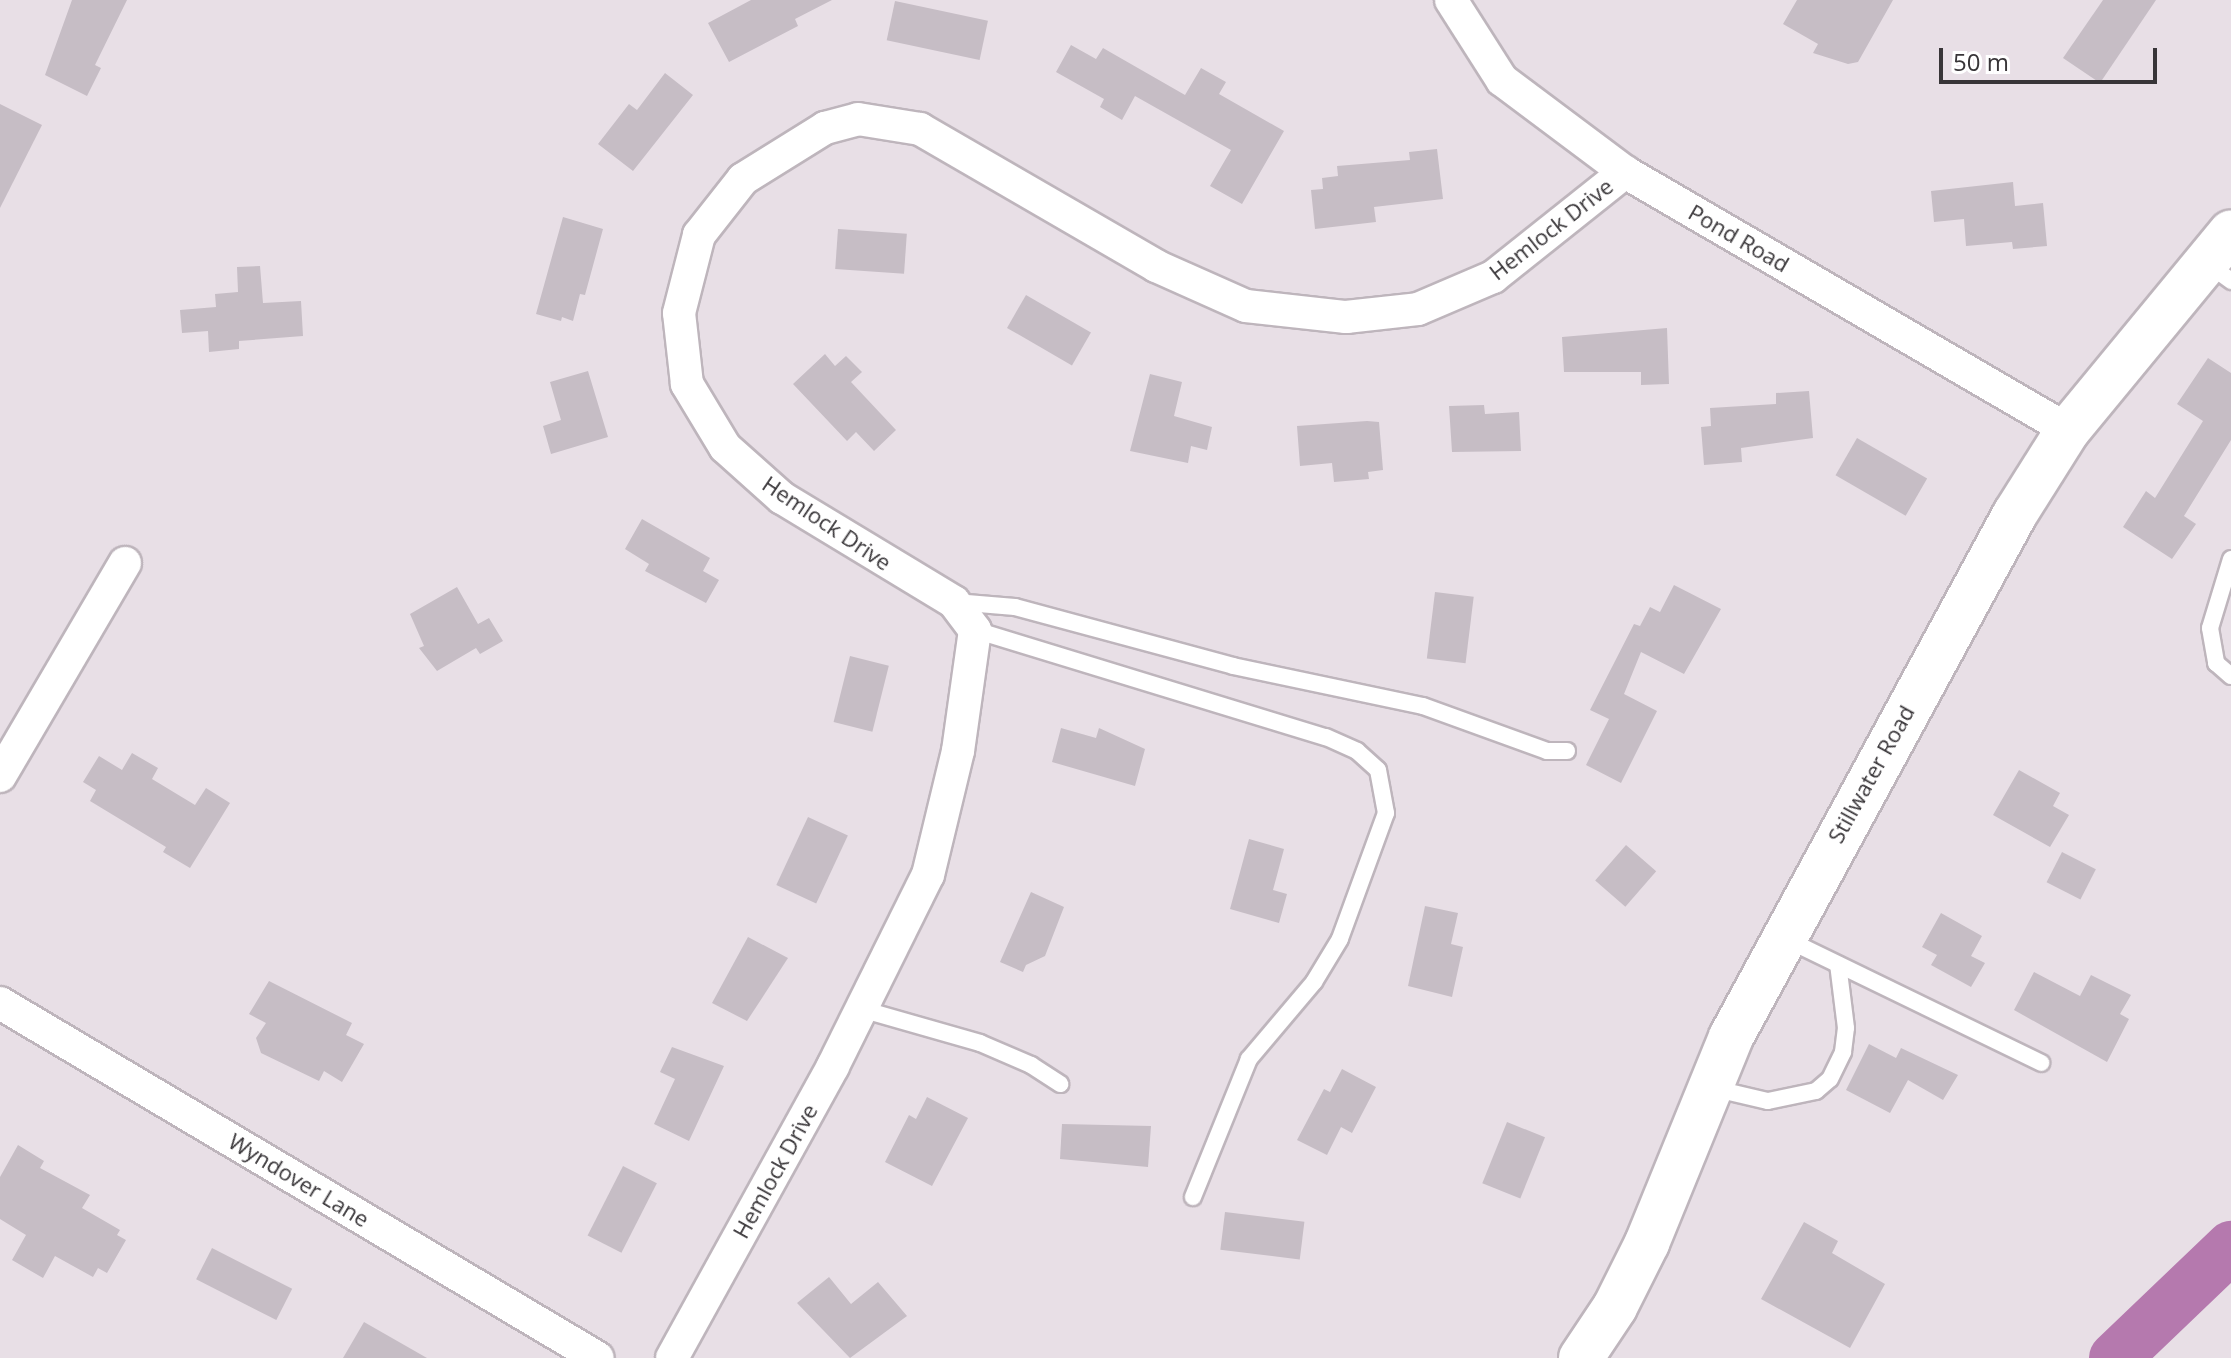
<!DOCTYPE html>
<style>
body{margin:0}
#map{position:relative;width:2231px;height:1358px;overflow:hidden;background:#e8dfe6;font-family:"Open Sans",sans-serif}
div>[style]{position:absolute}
.river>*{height:52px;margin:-26px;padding:0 26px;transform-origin:26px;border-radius:26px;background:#b579ae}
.building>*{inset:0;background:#c6bdc5;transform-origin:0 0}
.roads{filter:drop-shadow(2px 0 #beb5bc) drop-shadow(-2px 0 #beb5bc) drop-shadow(0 2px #beb5bc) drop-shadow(0 -2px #beb5bc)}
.lane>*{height:16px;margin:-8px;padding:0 8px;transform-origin:8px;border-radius:8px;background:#fff}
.street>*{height:32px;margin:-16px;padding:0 16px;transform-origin:16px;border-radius:16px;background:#fff}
.secondary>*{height:44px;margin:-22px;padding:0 22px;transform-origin:22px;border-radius:22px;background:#fff}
span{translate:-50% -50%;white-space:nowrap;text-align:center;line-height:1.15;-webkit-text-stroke:6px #fff;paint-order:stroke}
.street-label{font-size:22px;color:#383538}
.scale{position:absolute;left:1939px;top:48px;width:218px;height:36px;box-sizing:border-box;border:4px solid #383538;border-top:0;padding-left:10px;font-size:24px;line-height:28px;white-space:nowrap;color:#383538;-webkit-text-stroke:6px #fff;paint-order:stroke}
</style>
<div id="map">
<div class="river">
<i style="left:2115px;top:1358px;width:161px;rotate:-43.7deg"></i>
</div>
<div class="building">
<i style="clip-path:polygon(72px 0,127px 0,95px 65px,101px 68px,87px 96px,45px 75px)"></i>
<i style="clip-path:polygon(751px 0,832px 0,795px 19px,798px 26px,729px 62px,708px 23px)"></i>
<i style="clip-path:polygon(1797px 0,1893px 0,1858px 62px,1848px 64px,1813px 53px,1818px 44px,1783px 24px)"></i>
<i style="clip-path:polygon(2103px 0,2156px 0,2100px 83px,2063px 58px)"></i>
<i style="left:895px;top:1px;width:95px;height:40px;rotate:12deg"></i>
<i style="clip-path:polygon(1071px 45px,1096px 59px,1103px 48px,1185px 95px,1201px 68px,1226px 82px,1219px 94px,1284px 131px,1242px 204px,1210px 186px,1231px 150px,1135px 96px,1122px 120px,1100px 107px,1104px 99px,1056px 72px)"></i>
<i style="clip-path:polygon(665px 73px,693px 95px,633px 171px,598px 144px,629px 104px,637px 110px)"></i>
<i style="clip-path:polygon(0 104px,42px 125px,0 208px)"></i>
<i style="clip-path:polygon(1437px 149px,1443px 199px,1374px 207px,1376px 222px,1315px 229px,1311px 190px,1323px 189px,1322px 178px,1338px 176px,1337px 166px,1410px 160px,1409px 152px)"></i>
<i style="clip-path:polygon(2013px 182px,2015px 206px,2043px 203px,2047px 246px,2013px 249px,2012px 242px,1966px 246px,1964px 219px,1934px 222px,1931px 191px)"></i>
<i style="clip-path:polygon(563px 217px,603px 229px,585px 295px,580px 294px,573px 321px,562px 317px,561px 321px,536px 314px)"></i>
<i style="left:838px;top:229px;width:69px;height:40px;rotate:4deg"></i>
<i style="clip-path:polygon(260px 266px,263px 303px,301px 301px,303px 336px,239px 341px,239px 349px,209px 352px,208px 331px,182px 333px,180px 310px,216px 307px,215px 294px,238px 292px,237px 267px)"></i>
<i style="left:1026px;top:295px;width:75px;height:38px;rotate:30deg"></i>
<i style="clip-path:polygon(1667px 328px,1669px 384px,1641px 385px,1641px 372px,1564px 372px,1562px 337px)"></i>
<i style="clip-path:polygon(825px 354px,835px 366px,846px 356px,862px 372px,851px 382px,896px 430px,874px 451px,856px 432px,847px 441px,793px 384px)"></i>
<i style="clip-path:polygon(2208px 358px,2231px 373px,2231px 440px,2184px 516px,2196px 524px,2172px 559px,2123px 527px,2146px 491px,2155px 498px,2203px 421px,2177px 404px)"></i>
<i style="clip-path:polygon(588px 371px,608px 437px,551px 454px,543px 426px,561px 420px,550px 382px)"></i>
<i style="clip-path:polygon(1150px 374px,1182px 382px,1174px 416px,1212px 427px,1207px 450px,1191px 446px,1188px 463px,1130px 451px)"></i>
<i style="clip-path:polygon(1809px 391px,1813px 438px,1741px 448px,1742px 462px,1704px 465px,1701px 427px,1711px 426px,1710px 408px,1776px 404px,1776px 393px)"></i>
<i style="clip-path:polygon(1484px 405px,1485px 414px,1519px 412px,1521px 451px,1452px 452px,1449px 406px)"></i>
<i style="clip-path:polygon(1367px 421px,1379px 422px,1383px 470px,1368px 472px,1369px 479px,1334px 482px,1332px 463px,1300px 466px,1297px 426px)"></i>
<i style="left:1857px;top:438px;width:81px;height:43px;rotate:30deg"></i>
<i style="clip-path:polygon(642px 519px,710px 558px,703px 571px,719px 580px,706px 603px,645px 571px,649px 564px,625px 549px)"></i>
<i style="clip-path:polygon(1674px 585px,1721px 609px,1684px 674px,1641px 652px,1624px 694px,1657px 711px,1621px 783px,1586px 765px,1609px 719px,1590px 710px,1634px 624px,1640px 626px,1650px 607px,1660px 612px)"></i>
<i style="clip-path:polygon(457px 587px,478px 624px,489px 618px,503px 641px,480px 654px,476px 648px,437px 671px,419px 648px,424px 646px,410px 614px)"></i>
<i style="left:1435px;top:592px;width:39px;height:67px;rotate:7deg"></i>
<i style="left:850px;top:656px;width:40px;height:68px;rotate:14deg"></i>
<i style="clip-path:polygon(1061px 728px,1096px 738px,1099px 728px,1145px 749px,1135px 786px,1052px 762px)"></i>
<i style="clip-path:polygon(132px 753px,158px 768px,152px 779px,195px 805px,206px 788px,230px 803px,190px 868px,163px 852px,166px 847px,90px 801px,96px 790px,83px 782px,99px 756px,122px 770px)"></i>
<i style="clip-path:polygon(2019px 770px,2060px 793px,2053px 806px,2069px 815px,2050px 847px,1993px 815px)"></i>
<i style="left:808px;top:817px;width:44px;height:75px;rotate:25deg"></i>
<i style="clip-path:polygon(1249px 839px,1284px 849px,1273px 890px,1287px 894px,1279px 923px,1230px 909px)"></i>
<i style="left:1626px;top:845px;width:40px;height:47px;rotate:41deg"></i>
<i style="left:2062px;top:852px;width:38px;height:34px;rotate:27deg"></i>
<i style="clip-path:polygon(1031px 892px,1064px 907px,1045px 956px,1026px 965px,1023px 972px,1000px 962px)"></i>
<i style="clip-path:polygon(1425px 906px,1458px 913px,1451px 944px,1463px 947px,1452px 997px,1408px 986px)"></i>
<i style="clip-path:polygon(1941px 913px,1982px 936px,1971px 956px,1985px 963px,1971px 987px,1931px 965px,1937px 955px,1922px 947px)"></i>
<i style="clip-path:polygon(748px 937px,788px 958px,747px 1021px,712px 1003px)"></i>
<i style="clip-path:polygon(2034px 972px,2080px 996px,2091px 975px,2131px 995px,2120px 1014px,2129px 1019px,2107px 1062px,2014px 1010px)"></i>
<i style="clip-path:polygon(269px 981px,352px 1023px,346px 1035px,364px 1044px,342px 1082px,324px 1071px,319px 1081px,261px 1053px,256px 1038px,266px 1023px,249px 1014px)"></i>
<i style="clip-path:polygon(1869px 1044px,1896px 1058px,1901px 1048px,1958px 1075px,1943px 1100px,1908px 1080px,1890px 1113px,1846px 1090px)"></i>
<i style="clip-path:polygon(672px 1047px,724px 1066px,689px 1141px,654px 1124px,675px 1079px,660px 1072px)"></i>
<i style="clip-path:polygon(1342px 1069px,1376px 1087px,1352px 1133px,1341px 1127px,1327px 1155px,1297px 1140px,1324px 1089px,1330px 1092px)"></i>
<i style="clip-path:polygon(927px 1097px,968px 1118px,932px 1186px,885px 1162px,909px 1115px,916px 1119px)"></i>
<i style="left:1507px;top:1122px;width:41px;height:66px;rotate:22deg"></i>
<i style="clip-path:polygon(1062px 1124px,1151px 1126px,1148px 1167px,1060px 1159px)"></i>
<i style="clip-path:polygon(18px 1145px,44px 1161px,40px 1168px,90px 1195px,82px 1208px,120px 1230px,117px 1235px,126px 1240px,107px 1273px,98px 1268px,93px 1277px,55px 1256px,43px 1278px,12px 1260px,26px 1235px,0 1219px,0 1177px)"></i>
<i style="left:623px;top:1166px;width:38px;height:78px;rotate:27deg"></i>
<i style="left:1225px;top:1212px;width:80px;height:38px;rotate:7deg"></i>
<i style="clip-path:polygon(1804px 1222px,1838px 1241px,1832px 1253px,1885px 1284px,1850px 1348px,1761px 1299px)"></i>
<i style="left:212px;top:1248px;width:90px;height:35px;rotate:27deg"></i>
<i style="clip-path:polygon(829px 1277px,851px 1304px,878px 1282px,907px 1316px,850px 1358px,797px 1303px)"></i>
<i style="clip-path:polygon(364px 1322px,427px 1358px,343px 1358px)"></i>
</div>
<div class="roads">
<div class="lane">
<i style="left:2208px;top:264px;width:29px;rotate:36deg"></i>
<i style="left:2231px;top:559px;width:72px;rotate:106.9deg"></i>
<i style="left:2210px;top:628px;width:36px;rotate:80deg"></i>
<i style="left:2216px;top:663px;width:20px;rotate:41deg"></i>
<i style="left:955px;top:602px;width:60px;rotate:4.8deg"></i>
<i style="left:1015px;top:607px;width:226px;rotate:15.1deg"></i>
<i style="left:1233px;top:666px;width:194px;rotate:11.9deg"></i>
<i style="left:1423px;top:706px;width:132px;rotate:19.9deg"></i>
<i style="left:1547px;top:751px;width:20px"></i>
<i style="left:975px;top:630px;width:367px;rotate:17deg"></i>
<i style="left:1326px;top:737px;width:34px;rotate:24deg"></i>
<i style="left:1357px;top:751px;width:28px;rotate:42deg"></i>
<i style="left:1378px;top:770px;width:44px;rotate:79.5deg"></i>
<i style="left:1386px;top:813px;width:134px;rotate:110.1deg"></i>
<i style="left:1340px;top:939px;width:50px;rotate:121.2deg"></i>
<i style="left:1314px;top:982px;width:101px;rotate:130.2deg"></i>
<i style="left:1249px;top:1059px;width:149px;rotate:112.1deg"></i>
<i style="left:1784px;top:938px;width:286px;rotate:25.9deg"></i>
<i style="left:861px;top:1009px;width:124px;rotate:15.9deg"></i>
<i style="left:980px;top:1043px;width:56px;rotate:23.3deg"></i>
<i style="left:1031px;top:1065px;width:35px;rotate:33deg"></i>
<i style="left:1712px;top:1088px;width:57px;rotate:13.1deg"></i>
<i style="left:1768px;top:1101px;width:49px;rotate:-11.8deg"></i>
<i style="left:1816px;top:1091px;width:18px;rotate:-41deg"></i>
<i style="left:1830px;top:1079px;width:30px;rotate:-64deg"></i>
<i style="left:1843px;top:1052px;width:24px;rotate:-83deg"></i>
<i style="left:1846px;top:1028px;width:64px;rotate:-97.1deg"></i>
</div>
<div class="street">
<i style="left:1451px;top:0;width:95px;rotate:57.5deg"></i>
<i style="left:1502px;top:80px;width:154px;rotate:36.8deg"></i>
<i style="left:1625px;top:172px;width:513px;rotate:30.22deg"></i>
<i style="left:0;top:776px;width:247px;rotate:-59.6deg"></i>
<i style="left:0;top:1003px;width:695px;rotate:30.7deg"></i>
<i style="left:672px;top:1358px;width:333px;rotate:-61.1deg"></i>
<i style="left:833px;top:1066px;width:213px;rotate:-63.6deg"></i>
<i style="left:928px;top:875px;width:128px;rotate:-76.4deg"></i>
<i style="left:958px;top:751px;width:122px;rotate:-82deg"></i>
<i style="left:975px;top:630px;width:35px;rotate:-127deg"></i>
<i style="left:954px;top:602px;width:201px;rotate:-148.8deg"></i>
<i style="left:782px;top:498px;width:76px;rotate:-138.2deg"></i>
<i style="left:725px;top:447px;width:74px;rotate:-121.1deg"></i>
<i style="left:687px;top:384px;width:71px;rotate:-96.4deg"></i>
<i style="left:679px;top:313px;width:81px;rotate:-75.6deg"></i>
<i style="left:699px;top:235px;width:71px;rotate:-51.8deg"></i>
<i style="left:743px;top:179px;width:97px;rotate:-31.9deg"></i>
<i style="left:825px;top:128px;width:34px;rotate:-15deg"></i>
<i style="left:858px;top:119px;width:63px;rotate:9.2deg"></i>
<i style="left:920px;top:129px;width:273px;rotate:30.1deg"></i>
<i style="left:1156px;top:266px;width:98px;rotate:24deg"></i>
<i style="left:1246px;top:306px;width:101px;rotate:6.3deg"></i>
<i style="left:1346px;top:317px;width:72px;rotate:-6.3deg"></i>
<i style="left:1418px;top:309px;width:82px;rotate:-23.1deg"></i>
<i style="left:1493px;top:277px;width:169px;rotate:-38.5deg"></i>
</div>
<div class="secondary">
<i style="left:1581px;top:1358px;width:61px;rotate:-56.3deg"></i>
<i style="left:1615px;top:1307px;width:72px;rotate:-63.4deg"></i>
<i style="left:1647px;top:1243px;width:222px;rotate:-67.8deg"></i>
<i style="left:1731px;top:1037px;width:595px;rotate:-61.5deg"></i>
<i style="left:2015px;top:514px;width:99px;rotate:-57.8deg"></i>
<i style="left:2068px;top:430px;width:256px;rotate:-50.5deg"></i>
</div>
</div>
<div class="street-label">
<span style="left:1551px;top:229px;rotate:-38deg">Hemlock Drive</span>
<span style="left:1739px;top:238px;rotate:30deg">Pond Road</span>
<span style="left:827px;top:523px;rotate:34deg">Hemlock Drive</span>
<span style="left:1871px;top:774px;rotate:-61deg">Stillwater Road</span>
<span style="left:775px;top:1171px;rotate:-61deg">Hemlock Drive</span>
<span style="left:299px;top:1180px;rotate:31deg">Wyndover Lane</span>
</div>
<div class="scale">50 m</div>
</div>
